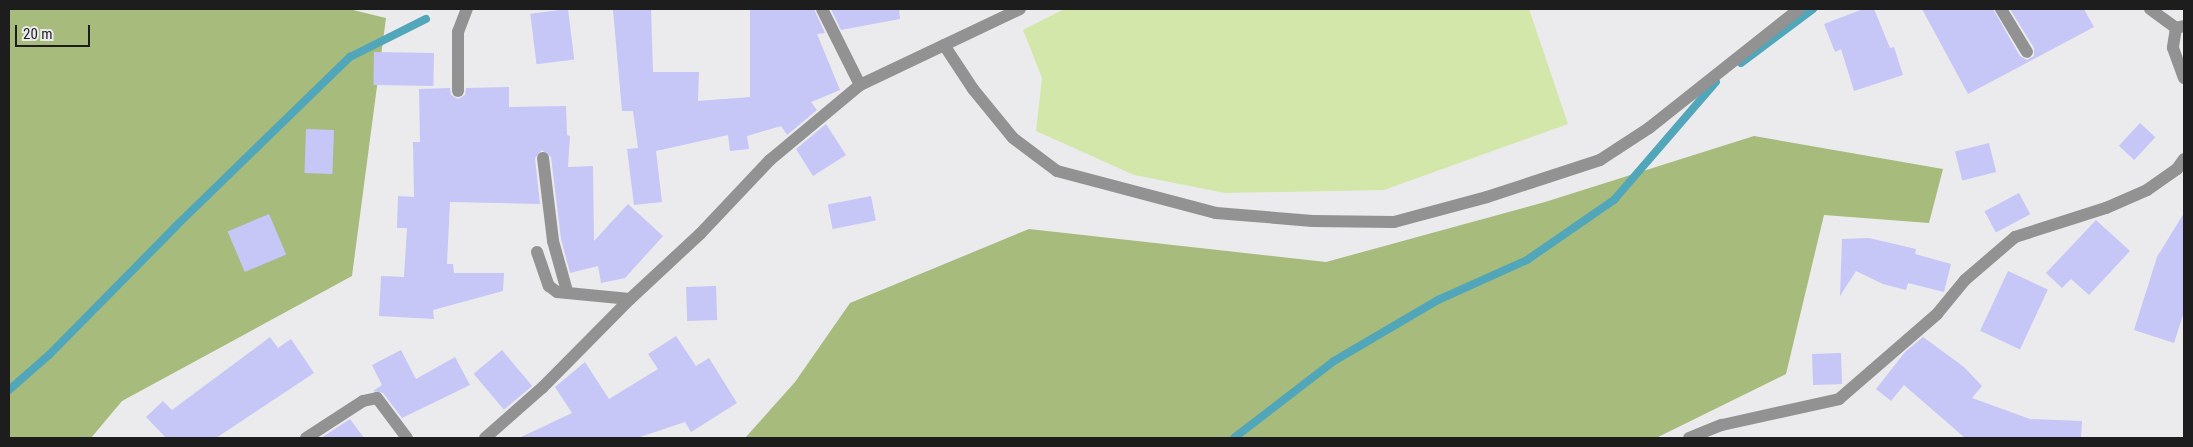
<!DOCTYPE html>
<style>
body{margin:0}
#map{position:relative;width:2193px;height:447px;overflow:hidden;background:#ebebed;font-family:"Roboto Condensed",sans-serif}
div>[style]{position:absolute}
.green>*{inset:0;background:#d3e7ab}
.forest>*{inset:0;background:#a7bb7d}
.stream>*{height:8px;margin:-4px;padding:0 4px;transform-origin:4px;border-radius:4px;background:#51a7b9}
.building>*{inset:0;background:#c6c6f7;transform-origin:0 0}
.minor>*{height:12px;margin:-6px;padding:0 6px;transform-origin:6px;border-radius:6px;background:#919291}
span{translate:-50% -50%;white-space:nowrap;text-align:center;line-height:1.15;-webkit-text-stroke:5px #ebebed;paint-order:stroke}
.frame{position:absolute;inset:0;border:10px solid #1d1d1e;pointer-events:none}
.scale{position:absolute;left:15px;top:25px;width:75px;height:22px;box-sizing:border-box;border:2px solid #1d1d1e;border-top:0;padding-left:6px;font-size:15px;line-height:18px;white-space:nowrap;color:#1d1d1e;-webkit-text-stroke:4px #ebebed;paint-order:stroke}
</style>
<div id="map">
<div class="green">
<i style="clip-path:polygon(1064px 9px,1529px 9px,1568px 124px,1384px 190px,1225px 193px,1134px 175px,1036px 131px,1042px 78px,1023px 30px)"></i>
</div>
<div class="forest">
<i style="clip-path:polygon(9px 9px,349px 9px,386px 18px,352px 276px,122px 401px,91px 438px,9px 438px)"></i>
<i style="clip-path:polygon(1754px 136px,1943px 169px,1929px 223px,1824px 215px,1786px 374px,1656px 438px,745px 438px,795px 382px,850px 303px,1029px 229px,1326px 262px,1545px 202px)"></i>
</div>
<div class="stream">
<i style="left:1741px;top:63px;width:90px;rotate:-36.9deg"></i>
<i style="left:9px;top:390px;width:53px;rotate:-41.2deg"></i>
<i style="left:49px;top:355px;width:181px;rotate:-45.4deg"></i>
<i style="left:176px;top:226px;width:243px;rotate:-44.2deg"></i>
<i style="left:350px;top:57px;width:85px;rotate:-26.6deg"></i>
<i style="left:1234px;top:438px;width:126px;rotate:-37.6deg"></i>
<i style="left:1334px;top:361px;width:121px;rotate:-30.4deg"></i>
<i style="left:1438px;top:300px;width:98px;rotate:-24.2deg"></i>
<i style="left:1527px;top:260px;width:106px;rotate:-34.6deg"></i>
<i style="left:1614px;top:200px;width:156px;rotate:-49.2deg"></i>
</div>
<div class="building">
<i style="left:568px;top:9px;width:51px;height:38px;rotate:83deg"></i>
<i style="clip-path:polygon(651px 9px,653px 72px,699px 72px,698px 101px,750px 97px,750px 9px,814px 9px,825px 33px,817px 34px,840px 90px,811px 102px,817px 110px,787px 135px,781px 126px,747px 136px,749px 149px,730px 151px,728px 135px,656px 151px,662px 202px,634px 205px,627px 149px,638px 148px,633px 111px,622px 111px,613px 10px)"></i>
<i style="clip-path:polygon(831px 9px,899px 9px,900px 19px,841px 30px)"></i>
<i style="clip-path:polygon(1863px 9px,1874px 9px,1890px 48px,1894px 47px,1903px 75px,1854px 91px,1841px 49px,1835px 52px,1824px 24px)"></i>
<i style="clip-path:polygon(1922px 9px,1993px 9px,2020px 56px,2027px 60px,2034px 56px,2034px 48px,2010px 9px,2084px 9px,2094px 27px,1968px 94px)"></i>
<i style="left:374px;top:52px;width:60px;height:33px;rotate:1deg"></i>
<i style="clip-path:polygon(509px 87px,509px 107px,566px 106px,567px 135px,570px 136px,568px 167px,593px 166px,594px 241px,628px 204px,663px 236px,625px 278px,601px 283px,598px 266px,570px 273px,561px 239px,551px 157px,542px 150px,535px 158px,540px 204px,450px 202px,447px 264px,453px 264px,454px 273px,504px 273px,503px 291px,433px 310px,434px 319px,379px 316px,381px 276px,404px 277px,407px 228px,397px 228px,398px 196px,414px 197px,413px 142px,420px 142px,419px 89px,450px 88px,451px 95px,458px 99px,465px 95px,466px 88px)"></i>
<i style="left:2140px;top:123px;width:21px;height:31px;rotate:43deg"></i>
<i style="clip-path:polygon(826px 124px,846px 155px,813px 176px,796px 149px)"></i>
<i style="left:306px;top:129px;width:28px;height:44px;rotate:2deg"></i>
<i style="left:1989px;top:143px;width:30px;height:35px;rotate:76deg"></i>
<i style="left:2019px;top:193px;width:24px;height:39px;rotate:62deg"></i>
<i style="left:871px;top:196px;width:25px;height:44px;rotate:79deg"></i>
<i style="clip-path:polygon(2184px 213px,2184px 312px,2174px 343px,2134px 330px,2157px 257px)"></i>
<i style="left:269px;top:214px;width:44px;height:45px;rotate:67deg"></i>
<i style="clip-path:polygon(2096px 220px,2130px 251px,2089px 295px,2071px 279px,2062px 288px,2046px 273px)"></i>
<i style="clip-path:polygon(1869px 238px,1916px 249px,1915px 254px,1951px 264px,1944px 292px,1908px 283px,1906px 290px,1883px 284px,1856px 271px,1840px 296px,1842px 239px)"></i>
<i style="left:2008px;top:271px;width:44px;height:66px;rotate:25deg"></i>
<i style="left:716px;top:286px;width:34px;height:30px;rotate:88deg"></i>
<i style="clip-path:polygon(676px 336px,696px 366px,709px 358px,737px 403px,691px 432px,685px 422px,637px 438px,519px 438px,572px 413px,555px 387px,585px 362px,609px 399px,658px 369px,648px 354px)"></i>
<i style="clip-path:polygon(270px 337px,278px 348px,291px 339px,314px 373px,216px 438px,166px 438px,146px 417px,163px 401px,172px 410px)"></i>
<i style="clip-path:polygon(1923px 337px,1964px 367px,1982px 386px,1972px 398px,2030px 419px,2082px 421px,2081px 438px,1965px 438px,1904px 385px,1891px 401px,1876px 389px,1905px 352px)"></i>
<i style="clip-path:polygon(401px 350px,416px 379px,455px 357px,470px 385px,402px 418px,383px 393px,373px 391px,382px 385px,372px 365px)"></i>
<i style="left:502px;top:350px;width:47px;height:37px;rotate:50deg"></i>
<i style="left:1841px;top:353px;width:31px;height:29px;rotate:88deg"></i>
<i style="clip-path:polygon(350px 419px,364px 438px,321px 438px)"></i>
</div>
<div class="minor">
<i style="left:822px;top:9px;width:85px;rotate:63.4deg"></i>
<i style="left:2001px;top:9px;width:50px;rotate:58.8deg"></i>
<i style="left:2150px;top:9px;width:32px;rotate:36deg"></i>
<i style="left:2184px;top:26px;width:8px;rotate:166deg"></i>
<i style="left:2176px;top:28px;width:20px;rotate:99deg"></i>
<i style="left:2173px;top:48px;width:32px;rotate:70deg"></i>
<i style="left:944px;top:45px;width:53px;rotate:56.6deg"></i>
<i style="left:973px;top:89px;width:63px;rotate:50.8deg"></i>
<i style="left:1013px;top:138px;width:55px;rotate:36.9deg"></i>
<i style="left:1057px;top:171px;width:164px;rotate:14.8deg"></i>
<i style="left:1216px;top:213px;width:97px;rotate:4.7deg"></i>
<i style="left:1313px;top:221px;width:81px;rotate:0.7deg"></i>
<i style="left:1394px;top:222px;width:96px;rotate:-15deg"></i>
<i style="left:1487px;top:197px;width:119px;rotate:-18.1deg"></i>
<i style="left:1600px;top:160px;width:59px;rotate:-33.1deg"></i>
<i style="left:1649px;top:128px;width:191px;rotate:-38.4deg"></i>
<i style="left:458px;top:91px;width:59px;rotate:-90deg"></i>
<i style="left:458px;top:32px;width:25px;rotate:-69deg"></i>
<i style="left:543px;top:158px;width:84px;rotate:83.1deg"></i>
<i style="left:553px;top:241px;width:52px;rotate:74.4deg"></i>
<i style="left:537px;top:252px;width:36px;rotate:71deg"></i>
<i style="left:549px;top:286px;width:10px;rotate:37deg"></i>
<i style="left:557px;top:292px;width:73px;rotate:5.5deg"></i>
<i style="left:306px;top:438px;width:68px;rotate:-33deg"></i>
<i style="left:363px;top:401px;width:14px;rotate:-12deg"></i>
<i style="left:377px;top:398px;width:50px;rotate:53.1deg"></i>
<i style="left:485px;top:438px;width:76px;rotate:-41.3deg"></i>
<i style="left:542px;top:388px;width:125px;rotate:-45.3deg"></i>
<i style="left:630px;top:299px;width:96px;rotate:-42.9deg"></i>
<i style="left:700px;top:234px;width:102px;rotate:-46.6deg"></i>
<i style="left:770px;top:160px;width:117px;rotate:-39.8deg"></i>
<i style="left:860px;top:85px;width:177px;rotate:-25.4deg"></i>
<i style="left:1689px;top:438px;width:35px;rotate:-22deg"></i>
<i style="left:1722px;top:425px;width:120px;rotate:-12.5deg"></i>
<i style="left:1839px;top:399px;width:130px;rotate:-40.9deg"></i>
<i style="left:1937px;top:314px;width:44px;rotate:-50.5deg"></i>
<i style="left:1965px;top:280px;width:66px;rotate:-40.7deg"></i>
<i style="left:2015px;top:237px;width:96px;rotate:-17.7deg"></i>
<i style="left:2106px;top:208px;width:45px;rotate:-23.7deg"></i>
<i style="left:2147px;top:190px;width:37px;rotate:-35deg"></i>
<i style="left:2177px;top:169px;width:12px;rotate:-55deg"></i>
</div>
<div class="frame"></div>
<div class="scale">20 m</div>
</div>
